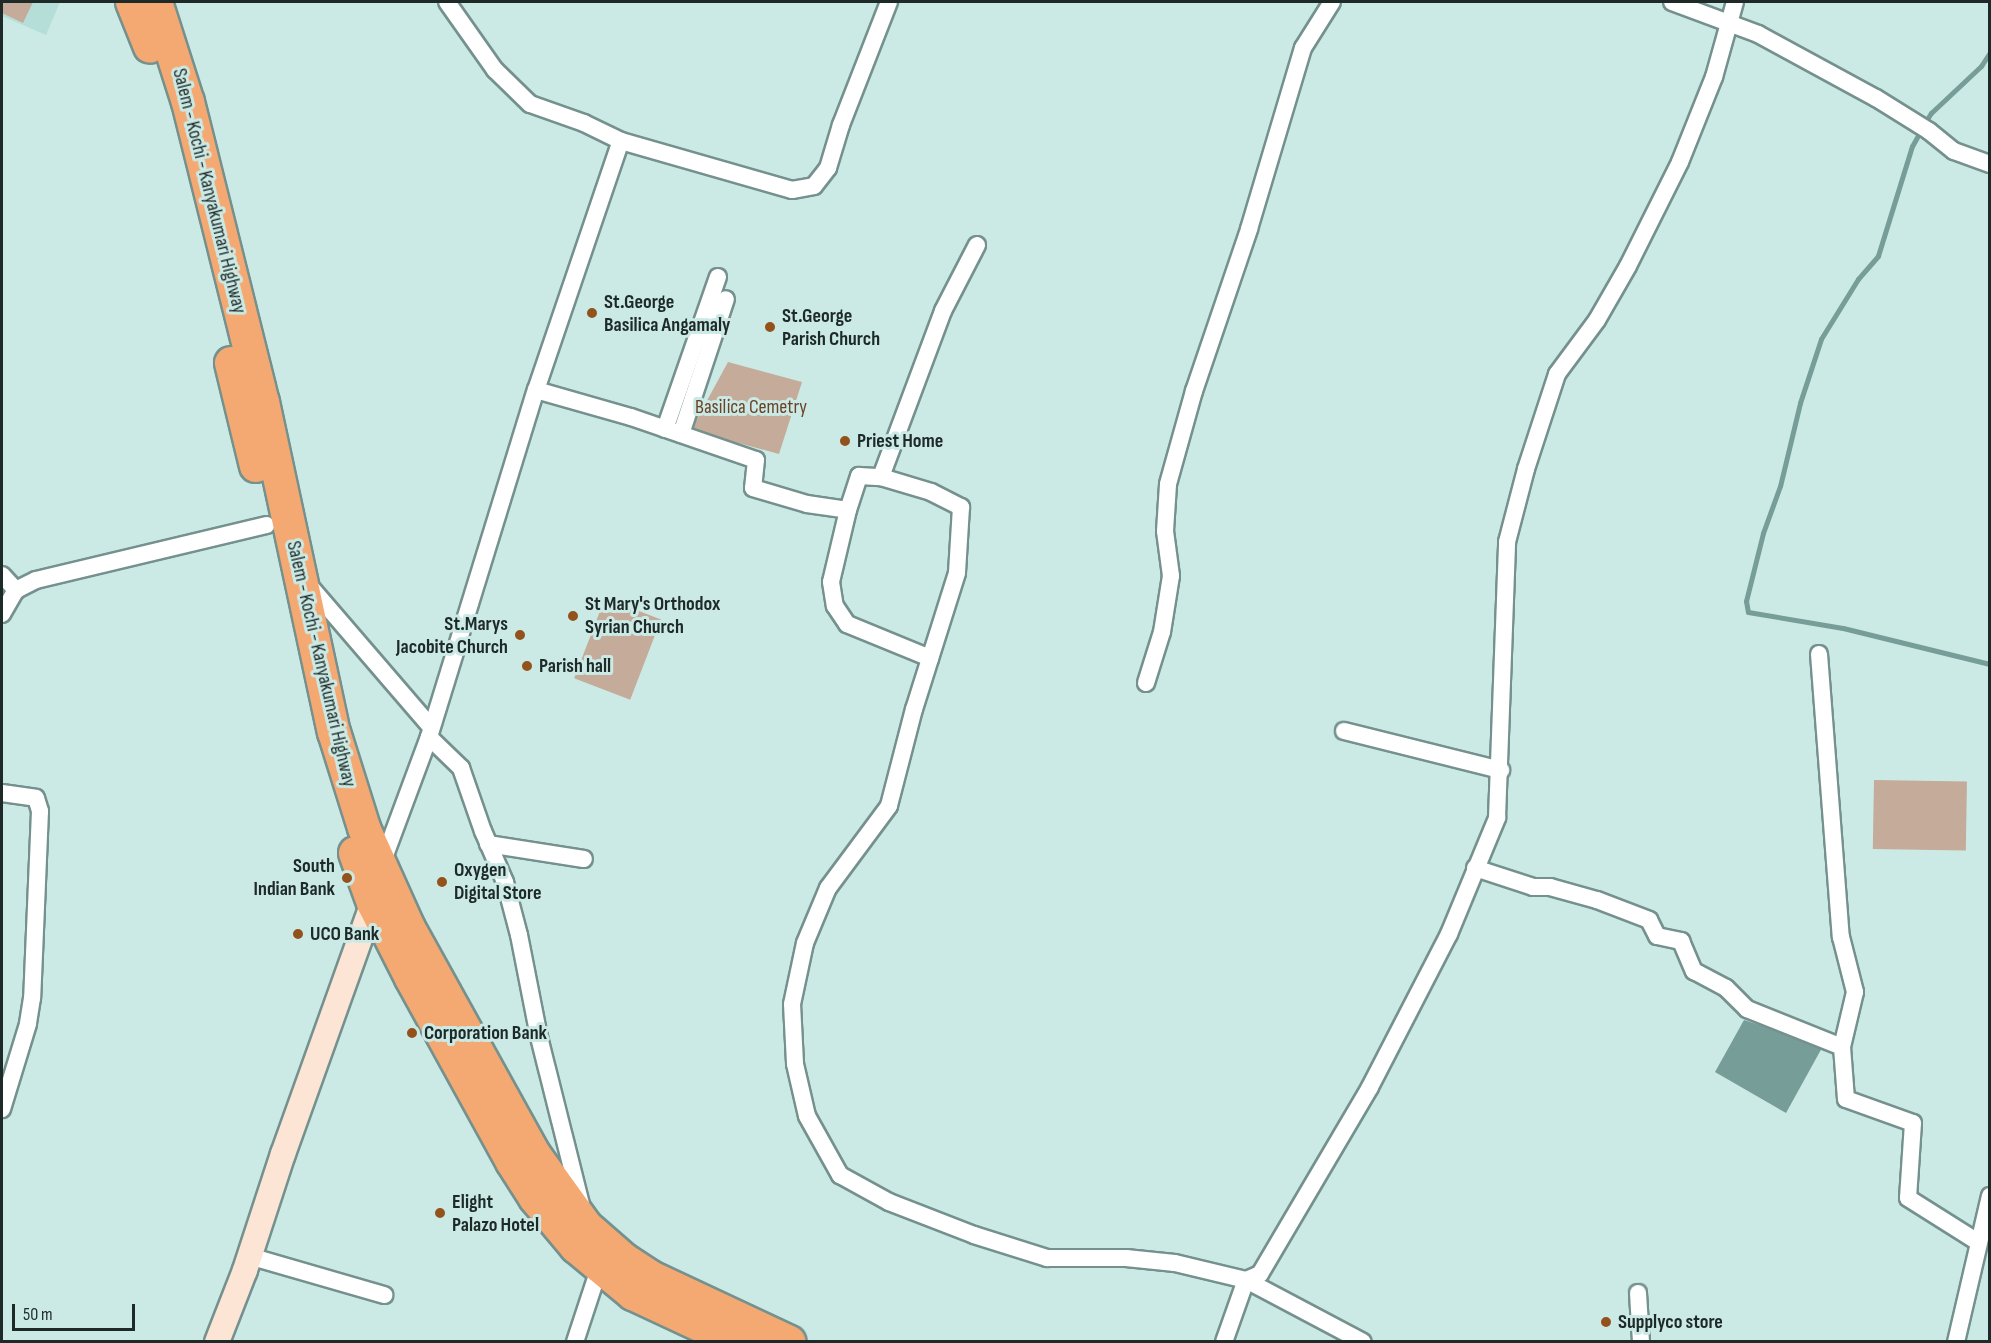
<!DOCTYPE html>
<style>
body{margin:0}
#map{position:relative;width:1991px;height:1343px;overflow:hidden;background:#cbeae6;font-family:"Sofia Sans Condensed",sans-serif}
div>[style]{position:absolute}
.built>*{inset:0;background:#b6ded9}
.green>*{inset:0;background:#c5ab99;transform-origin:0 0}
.water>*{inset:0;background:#779d99}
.stream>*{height:5px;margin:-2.5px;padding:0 2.5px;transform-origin:2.5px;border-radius:2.5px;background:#779d99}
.roads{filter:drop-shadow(2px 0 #75918e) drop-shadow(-2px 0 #75918e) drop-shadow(0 2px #75918e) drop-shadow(0 -2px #75918e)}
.street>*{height:16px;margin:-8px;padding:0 8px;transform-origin:8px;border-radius:8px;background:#fff}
.secondary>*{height:24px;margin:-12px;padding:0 12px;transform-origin:12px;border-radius:12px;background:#fce5d5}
.highway>*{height:32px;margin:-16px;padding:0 16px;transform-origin:16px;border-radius:16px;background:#f5a972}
.dots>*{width:16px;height:16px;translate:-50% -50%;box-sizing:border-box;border:3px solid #cbeae6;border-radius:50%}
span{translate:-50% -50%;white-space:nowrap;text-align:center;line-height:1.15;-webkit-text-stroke:6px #cbeae6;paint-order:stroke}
.street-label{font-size:20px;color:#1e2a28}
.poi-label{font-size:20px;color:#1e2a28;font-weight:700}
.left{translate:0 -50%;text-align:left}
.right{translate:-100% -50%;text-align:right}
.park-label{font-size:20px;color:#6b4224}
.frame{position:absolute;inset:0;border:3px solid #1e2a28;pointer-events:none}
.scale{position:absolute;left:12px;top:1304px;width:123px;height:27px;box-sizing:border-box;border:3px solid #1e2a28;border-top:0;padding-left:8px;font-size:18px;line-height:21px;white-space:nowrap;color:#1e2a28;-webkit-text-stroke:4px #cbeae6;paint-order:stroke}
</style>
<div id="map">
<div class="built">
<i style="clip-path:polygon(2px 2px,60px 2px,46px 35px,2px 16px)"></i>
</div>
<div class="green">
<i style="clip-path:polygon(2px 2px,33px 2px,23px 23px,2px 13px)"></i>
<i style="clip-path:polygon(728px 362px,802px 382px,779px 454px,691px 430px)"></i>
<i style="left:605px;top:598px;width:60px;height:86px;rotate:21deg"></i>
<i style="left:1874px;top:780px;width:93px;height:69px;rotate:1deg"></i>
</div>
<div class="water">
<i style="clip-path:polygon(1744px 1020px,1823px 1046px,1786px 1113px,1715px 1072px)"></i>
</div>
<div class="stream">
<i style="left:1924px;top:124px;width:13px;rotate:-58deg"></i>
<i style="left:1931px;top:113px;width:69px;rotate:-43.2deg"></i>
<i style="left:1981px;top:66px;width:17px;rotate:-57deg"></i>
<i style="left:1921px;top:130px;width:18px;rotate:119deg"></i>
<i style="left:1912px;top:146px;width:115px;rotate:107.2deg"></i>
<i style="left:1878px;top:256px;width:30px;rotate:131deg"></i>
<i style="left:1858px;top:279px;width:70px;rotate:121.7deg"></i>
<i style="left:1821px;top:339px;width:67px;rotate:108.2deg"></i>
<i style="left:1800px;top:403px;width:85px;rotate:103.5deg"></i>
<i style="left:1780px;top:486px;width:50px;rotate:109.9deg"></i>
<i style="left:1763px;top:533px;width:70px;rotate:104deg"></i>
<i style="left:1746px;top:601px;width:11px;rotate:80deg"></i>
<i style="left:1748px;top:612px;width:96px;rotate:9.6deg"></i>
<i style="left:1843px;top:628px;width:151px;rotate:13.8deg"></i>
<i style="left:1990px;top:779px;width:36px;rotate:90deg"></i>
</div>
<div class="roads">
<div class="street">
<i style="left:1672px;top:2px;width:92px;rotate:20.4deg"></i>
<i style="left:1758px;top:34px;width:134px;rotate:28.5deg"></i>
<i style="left:1876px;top:98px;width:62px;rotate:31.9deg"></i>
<i style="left:1929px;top:131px;width:32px;rotate:39deg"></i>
<i style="left:1954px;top:151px;width:38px;rotate:20deg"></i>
<i style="left:621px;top:141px;width:178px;rotate:16deg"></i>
<i style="left:792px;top:190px;width:22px;rotate:-10deg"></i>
<i style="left:814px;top:186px;width:23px;rotate:-52deg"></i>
<i style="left:828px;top:168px;width:45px;rotate:-73.2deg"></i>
<i style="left:841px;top:125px;width:132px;rotate:-68.7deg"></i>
<i style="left:977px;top:245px;width:74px;rotate:117.3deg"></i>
<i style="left:943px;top:311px;width:177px;rotate:110.5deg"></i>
<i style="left:881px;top:477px;width:52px;rotate:16.7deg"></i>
<i style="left:931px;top:492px;width:34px;rotate:27deg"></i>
<i style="left:961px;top:507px;width:66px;rotate:93.5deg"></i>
<i style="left:957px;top:573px;width:143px;rotate:107.5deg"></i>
<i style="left:914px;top:709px;width:100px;rotate:104.5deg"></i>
<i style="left:889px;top:806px;width:102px;rotate:126.6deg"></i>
<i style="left:828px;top:888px;width:60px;rotate:112.7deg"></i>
<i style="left:805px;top:943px;width:62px;rotate:102deg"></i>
<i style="left:792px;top:1004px;width:60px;rotate:87.1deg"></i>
<i style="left:795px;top:1064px;width:53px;rotate:77deg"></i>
<i style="left:807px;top:1116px;width:68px;rotate:60.8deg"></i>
<i style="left:840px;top:1175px;width:56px;rotate:28.9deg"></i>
<i style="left:889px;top:1202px;width:91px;rotate:21.2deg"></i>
<i style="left:974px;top:1235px;width:77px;rotate:17.5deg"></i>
<i style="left:1047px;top:1258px;width:79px"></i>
<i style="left:1126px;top:1258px;width:49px;rotate:5.8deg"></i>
<i style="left:1175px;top:1263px;width:73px;rotate:13.5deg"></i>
<i style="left:1246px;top:1280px;width:132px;rotate:27.9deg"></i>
<i style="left:536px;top:390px;width:99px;rotate:15.9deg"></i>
<i style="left:631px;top:417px;width:132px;rotate:19deg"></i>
<i style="left:756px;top:460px;width:28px;rotate:96deg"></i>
<i style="left:753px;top:488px;width:56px;rotate:16.5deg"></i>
<i style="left:807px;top:504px;width:41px;rotate:8.3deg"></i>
<i style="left:848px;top:510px;width:36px;rotate:-72deg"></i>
<i style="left:859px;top:476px;width:22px;rotate:3deg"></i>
<i style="left:665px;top:429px;width:161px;rotate:-70.8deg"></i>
<i style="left:681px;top:434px;width:142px;rotate:-71.6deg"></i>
<i style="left:848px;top:510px;width:74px;rotate:103.3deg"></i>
<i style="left:831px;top:582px;width:24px;rotate:81deg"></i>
<i style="left:835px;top:606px;width:22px;rotate:56deg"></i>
<i style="left:847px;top:624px;width:90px;rotate:22.3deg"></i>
<i style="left:2px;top:575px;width:21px;rotate:47deg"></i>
<i style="left:307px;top:583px;width:190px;rotate:49.3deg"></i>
<i style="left:2px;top:614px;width:28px;rotate:-60deg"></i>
<i style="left:16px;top:590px;width:22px;rotate:-27deg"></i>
<i style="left:36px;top:580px;width:237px;rotate:-13.4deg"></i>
<i style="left:1819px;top:654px;width:284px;rotate:85.6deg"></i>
<i style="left:1841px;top:937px;width:57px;rotate:75.7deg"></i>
<i style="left:1855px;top:992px;width:57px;rotate:103.3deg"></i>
<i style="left:1146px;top:683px;width:53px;rotate:-72.6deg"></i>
<i style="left:1162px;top:632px;width:57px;rotate:-80.9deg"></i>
<i style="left:1171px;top:576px;width:45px;rotate:-97.6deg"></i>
<i style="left:1165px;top:531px;width:47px;rotate:-86.3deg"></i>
<i style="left:1168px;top:484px;width:97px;rotate:-74.4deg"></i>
<i style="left:1194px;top:391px;width:171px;rotate:-71.2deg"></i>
<i style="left:1249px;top:229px;width:189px;rotate:-73.4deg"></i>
<i style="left:1303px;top:48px;width:54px;rotate:-57.8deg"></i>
<i style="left:1344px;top:731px;width:162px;rotate:14deg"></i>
<i style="left:429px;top:737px;width:45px;rotate:44.1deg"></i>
<i style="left:461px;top:768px;width:67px;rotate:70.8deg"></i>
<i style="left:483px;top:831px;width:56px;rotate:66.7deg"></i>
<i style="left:505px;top:882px;width:55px;rotate:75.2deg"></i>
<i style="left:519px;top:935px;width:104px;rotate:78.9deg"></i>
<i style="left:539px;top:1037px;width:172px;rotate:75.9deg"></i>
<i style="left:2px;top:793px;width:34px;rotate:8deg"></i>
<i style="left:36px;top:798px;width:14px;rotate:73deg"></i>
<i style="left:40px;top:811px;width:187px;rotate:92.4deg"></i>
<i style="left:32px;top:998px;width:26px;rotate:99deg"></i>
<i style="left:28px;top:1024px;width:89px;rotate:107deg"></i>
<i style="left:488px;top:844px;width:97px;rotate:8.9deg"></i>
<i style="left:381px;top:866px;width:138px;rotate:-69.6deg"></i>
<i style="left:429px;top:737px;width:363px;rotate:-72.9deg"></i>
<i style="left:536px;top:390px;width:263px;rotate:-71.2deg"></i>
<i style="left:621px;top:141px;width:41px;rotate:-154.1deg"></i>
<i style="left:584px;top:123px;width:57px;rotate:-160.6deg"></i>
<i style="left:530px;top:104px;width:49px;rotate:-135.8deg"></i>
<i style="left:495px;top:70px;width:83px;rotate:-125.2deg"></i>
<i style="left:1475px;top:868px;width:61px;rotate:18.1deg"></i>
<i style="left:1533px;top:887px;width:17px"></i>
<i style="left:1550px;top:887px;width:49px;rotate:15.5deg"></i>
<i style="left:1597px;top:900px;width:56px;rotate:21deg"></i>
<i style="left:1649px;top:920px;width:18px;rotate:63deg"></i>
<i style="left:1657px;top:936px;width:25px;rotate:12deg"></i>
<i style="left:1681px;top:941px;width:33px;rotate:67deg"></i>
<i style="left:1694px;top:971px;width:36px;rotate:28deg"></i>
<i style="left:1726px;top:988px;width:30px;rotate:45deg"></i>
<i style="left:1747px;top:1009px;width:102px;rotate:21.8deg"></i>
<i style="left:1842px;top:1047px;width:52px;rotate:85.6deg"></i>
<i style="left:1846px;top:1099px;width:71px;rotate:19.7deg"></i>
<i style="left:1913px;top:1123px;width:75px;rotate:93.8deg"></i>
<i style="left:1908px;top:1198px;width:83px;rotate:32.2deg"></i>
<i style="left:249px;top:1256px;width:141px;rotate:16.1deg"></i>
<i style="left:1638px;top:1293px;width:49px;rotate:86.5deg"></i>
<i style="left:575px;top:1342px;width:77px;rotate:-71.8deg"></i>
<i style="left:1224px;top:1342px;width:66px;rotate:-70.5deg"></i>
<i style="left:1246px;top:1280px;width:15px;rotate:-23deg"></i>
<i style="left:1260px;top:1274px;width:217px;rotate:-59.5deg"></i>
<i style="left:1370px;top:1087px;width:172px;rotate:-62.7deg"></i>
<i style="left:1449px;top:934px;width:126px;rotate:-67.5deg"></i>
<i style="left:1497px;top:818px;width:276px;rotate:-87.9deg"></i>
<i style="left:1507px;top:542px;width:75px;rotate:-75.4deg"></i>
<i style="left:1526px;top:469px;width:100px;rotate:-71.9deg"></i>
<i style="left:1557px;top:374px;width:67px;rotate:-53.5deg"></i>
<i style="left:1597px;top:320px;width:62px;rotate:-60.1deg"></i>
<i style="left:1628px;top:266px;width:116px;rotate:-63.4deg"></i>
<i style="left:1680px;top:162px;width:92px;rotate:-68.2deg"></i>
<i style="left:1714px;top:77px;width:78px;rotate:-74.4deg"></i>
<i style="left:1956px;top:1342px;width:150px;rotate:-76.9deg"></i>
</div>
<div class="secondary">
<i style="left:217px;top:1342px;width:77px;rotate:-68.7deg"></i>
<i style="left:245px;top:1270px;width:122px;rotate:-71.9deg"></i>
<i style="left:283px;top:1154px;width:267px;rotate:-70.3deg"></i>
</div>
<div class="highway">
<i style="left:132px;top:2px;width:48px;rotate:68.2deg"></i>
<i style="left:156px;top:2px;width:105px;rotate:72.3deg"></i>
<i style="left:188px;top:102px;width:309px;rotate:76deg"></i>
<i style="left:263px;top:402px;width:338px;rotate:77.9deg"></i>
<i style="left:334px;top:732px;width:101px;rotate:72.6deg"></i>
<i style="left:364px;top:828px;width:110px;rotate:65.8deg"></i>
<i style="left:409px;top:928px;width:260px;rotate:61deg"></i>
<i style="left:535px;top:1155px;width:87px;rotate:54.3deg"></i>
<i style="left:586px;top:1226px;width:52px;rotate:41.1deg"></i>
<i style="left:625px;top:1260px;width:31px;rotate:33deg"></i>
<i style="left:651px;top:1277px;width:153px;rotate:25.1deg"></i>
<i style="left:231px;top:363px;width:106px;rotate:76.4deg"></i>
<i style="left:355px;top:853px;width:53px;rotate:70.2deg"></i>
<i style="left:373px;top:903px;width:84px;rotate:63.1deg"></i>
<i style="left:411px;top:978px;width:210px;rotate:61.2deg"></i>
<i style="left:512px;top:1162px;width:43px;rotate:57.4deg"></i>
<i style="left:535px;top:1198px;width:64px;rotate:50.1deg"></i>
<i style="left:576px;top:1247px;width:74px;rotate:39.5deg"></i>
<i style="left:633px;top:1294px;width:114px;rotate:25deg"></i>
</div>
</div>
<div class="dots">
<i style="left:592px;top:313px;background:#93521c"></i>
<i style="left:770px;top:327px;background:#93521c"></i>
<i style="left:845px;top:441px;background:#93521c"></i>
<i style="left:573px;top:616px;background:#93521c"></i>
<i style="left:520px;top:635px;background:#93521c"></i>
<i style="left:527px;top:666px;background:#93521c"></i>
<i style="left:347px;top:878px;background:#93521c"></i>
<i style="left:442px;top:882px;background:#93521c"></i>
<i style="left:298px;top:934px;background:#93521c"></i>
<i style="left:412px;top:1033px;background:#93521c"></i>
<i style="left:440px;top:1213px;background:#93521c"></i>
<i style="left:1606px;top:1322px;background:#93521c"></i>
</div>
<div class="street-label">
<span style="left:209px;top:191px;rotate:76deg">Salem - Kochi - Kanyakumari Highway</span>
<span style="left:321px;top:664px;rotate:77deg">Salem - Kochi - Kanyakumari Highway</span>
</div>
<div class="poi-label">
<span class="left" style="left:604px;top:314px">St.George<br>Basilica Angamaly</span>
<span class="left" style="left:782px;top:328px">St.George<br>Parish Church</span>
<span class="left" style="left:857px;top:441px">Priest Home</span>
<span class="left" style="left:585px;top:616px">St Mary's Orthodox<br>Syrian Church</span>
<span class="right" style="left:508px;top:636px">St.Marys<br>Jacobite Church</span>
<span class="left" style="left:539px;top:666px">Parish hall</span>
<span class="right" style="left:335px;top:878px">South<br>Indian Bank</span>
<span class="left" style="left:454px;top:882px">Oxygen<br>Digital Store</span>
<span class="left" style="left:310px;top:934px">UCO Bank</span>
<span class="left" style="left:424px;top:1033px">Corporation Bank</span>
<span class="left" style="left:452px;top:1214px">Elight<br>Palazo Hotel</span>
<span class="left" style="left:1618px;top:1322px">Supplyco store</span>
</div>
<div class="park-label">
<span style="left:751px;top:407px">Basilica Cemetry</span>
</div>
<div class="frame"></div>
<div class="scale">50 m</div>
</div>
